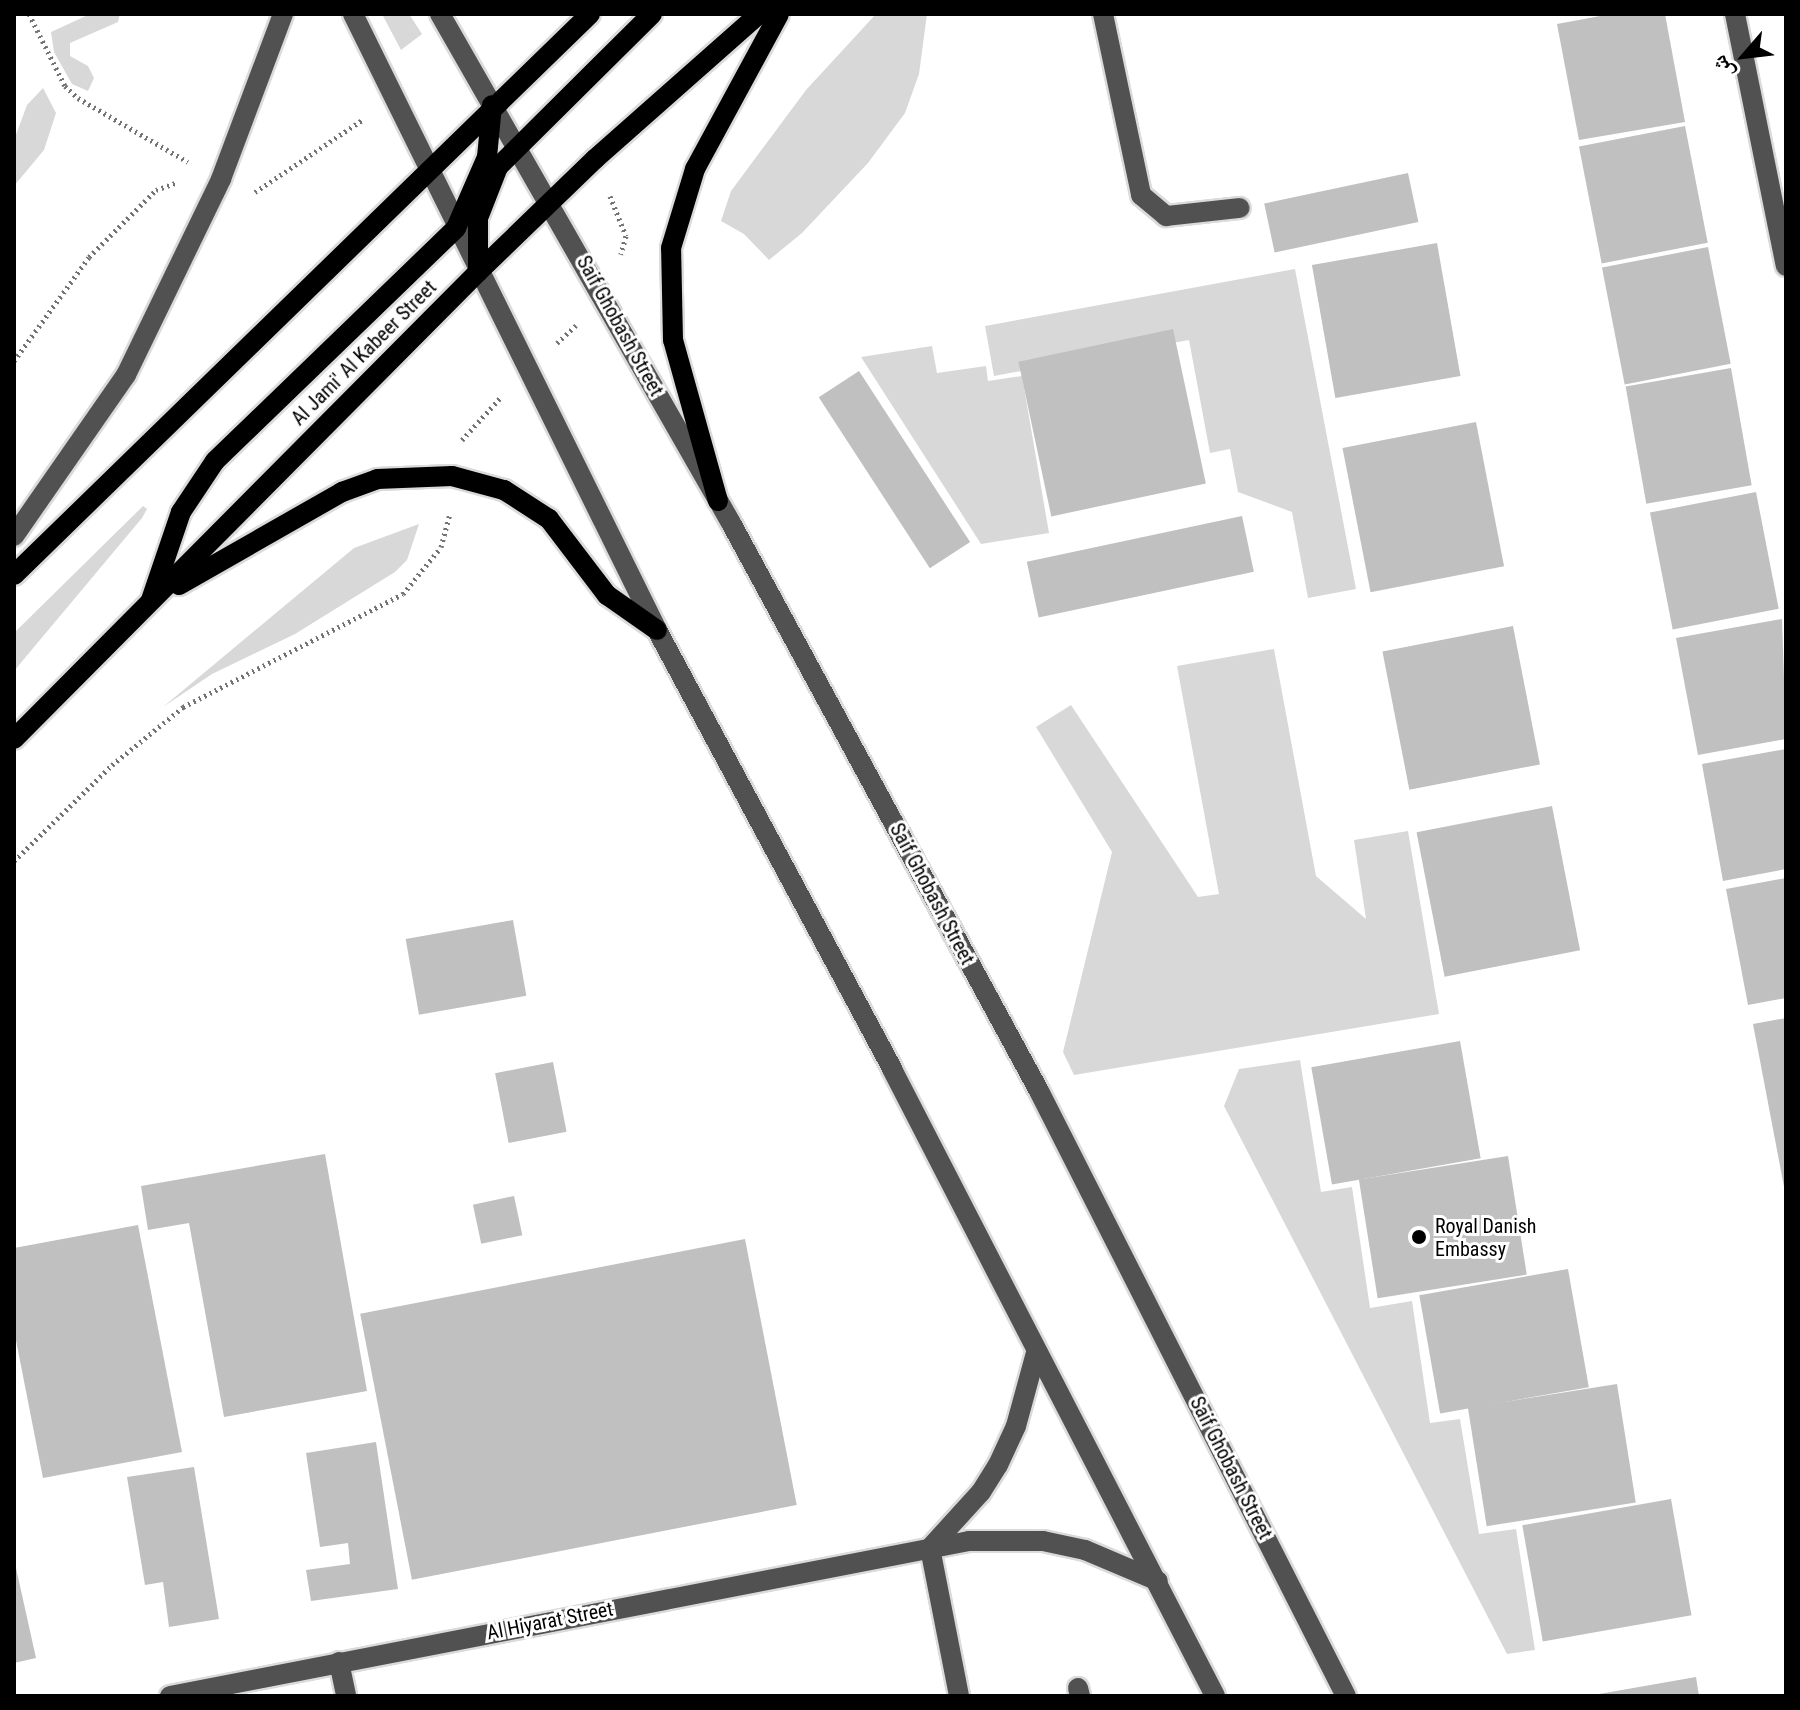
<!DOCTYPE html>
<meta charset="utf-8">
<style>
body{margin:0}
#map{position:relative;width:1800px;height:1710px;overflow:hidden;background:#fff;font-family:"Roboto Condensed","Noto Naskh Arabic",sans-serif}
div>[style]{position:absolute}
.green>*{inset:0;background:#d8d8d8}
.building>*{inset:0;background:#c0c0c0;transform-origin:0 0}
.path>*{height:5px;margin-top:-2.5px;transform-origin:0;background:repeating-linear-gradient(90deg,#737373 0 2px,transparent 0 6px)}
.roads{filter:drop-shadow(2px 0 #dbdbdb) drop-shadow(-2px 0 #dbdbdb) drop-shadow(0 2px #dbdbdb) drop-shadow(0 -2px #dbdbdb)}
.minor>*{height:20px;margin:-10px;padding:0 10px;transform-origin:10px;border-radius:10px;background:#515151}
.major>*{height:20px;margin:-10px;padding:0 10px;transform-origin:10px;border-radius:10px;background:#000}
.dots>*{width:22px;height:22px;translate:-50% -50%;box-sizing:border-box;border:4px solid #fff;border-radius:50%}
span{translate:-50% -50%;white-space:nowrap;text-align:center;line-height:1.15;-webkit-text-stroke:6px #fff;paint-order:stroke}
.street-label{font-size:20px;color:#000}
.poi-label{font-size:20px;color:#000}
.left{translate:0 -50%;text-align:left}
.frame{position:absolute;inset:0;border:16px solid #000;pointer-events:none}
.north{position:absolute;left:1704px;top:16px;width:80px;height:80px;-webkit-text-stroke:6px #fff;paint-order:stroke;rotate:242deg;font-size:22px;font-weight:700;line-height:32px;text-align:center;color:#000}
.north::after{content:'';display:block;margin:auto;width:28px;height:36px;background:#000;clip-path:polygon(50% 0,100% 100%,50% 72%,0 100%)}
</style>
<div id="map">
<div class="green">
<i style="clip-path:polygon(120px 14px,118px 22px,70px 43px,70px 56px,88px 66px,94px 78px,88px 91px,72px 84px,54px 52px,51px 32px,88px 15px)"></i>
<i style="clip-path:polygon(382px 14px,409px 14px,422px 34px,401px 50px)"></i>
<i style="clip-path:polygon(876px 14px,927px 14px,919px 74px,905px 113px,868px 163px,802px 233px,769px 260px,744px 234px,721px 221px,731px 191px,806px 90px)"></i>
<i style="clip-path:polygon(43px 88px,56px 113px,44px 150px,14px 186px,14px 140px,27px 105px)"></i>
<i style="clip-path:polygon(1295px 269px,1356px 589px,1308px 598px,1292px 512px,1238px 492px,1230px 449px,1210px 453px,1189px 340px,994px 376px,985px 326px)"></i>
<i style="clip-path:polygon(932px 346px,937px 373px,986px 366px,988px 381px,1022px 376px,1049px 533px,981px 544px,861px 357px)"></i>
<i style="clip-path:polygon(143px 506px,147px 509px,142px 518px,14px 671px,14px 633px)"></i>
<i style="clip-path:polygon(419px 524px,407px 560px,395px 572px,295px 634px,212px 674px,163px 707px,354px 548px)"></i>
<i style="clip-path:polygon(1274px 649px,1316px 876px,1366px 919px,1354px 840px,1408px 831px,1439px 1014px,1074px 1075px,1063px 1052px,1112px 852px,1036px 727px,1071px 705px,1198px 897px,1219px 894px,1177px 666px)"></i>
<i style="clip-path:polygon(1300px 1060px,1321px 1192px,1352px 1187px,1370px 1308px,1412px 1301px,1430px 1423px,1460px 1419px,1479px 1534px,1516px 1529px,1535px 1650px,1507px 1654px,1224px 1106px,1239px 1069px)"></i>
</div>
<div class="building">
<i style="clip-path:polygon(1611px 14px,1665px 14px,1685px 122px,1579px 140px,1557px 24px)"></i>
<i style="left:1685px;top:126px;width:119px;height:108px;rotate:79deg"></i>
<i style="left:1408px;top:173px;width:50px;height:147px;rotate:78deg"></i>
<i style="left:1437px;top:243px;width:135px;height:127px;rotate:80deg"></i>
<i style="left:1708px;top:247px;width:119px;height:108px;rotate:79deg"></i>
<i style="left:1173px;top:329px;width:158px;height:158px;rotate:78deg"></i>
<i style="left:1731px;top:368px;width:119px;height:107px;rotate:80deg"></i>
<i style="left:859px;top:371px;width:204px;height:48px;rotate:57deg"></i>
<i style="left:1476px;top:422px;width:147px;height:136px;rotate:79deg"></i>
<i style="left:1756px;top:492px;width:119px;height:108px;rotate:79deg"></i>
<i style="left:1242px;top:516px;width:57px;height:220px;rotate:78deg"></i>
<i style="clip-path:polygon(1782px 619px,1786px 739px,1698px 755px,1676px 638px)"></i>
<i style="left:1513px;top:626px;width:141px;height:133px;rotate:79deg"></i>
<i style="clip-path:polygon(1786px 749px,1786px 869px,1723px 881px,1702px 764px)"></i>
<i style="left:1552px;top:806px;width:147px;height:138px;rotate:79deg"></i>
<i style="clip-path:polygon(1786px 878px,1786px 998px,1748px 1005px,1726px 889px)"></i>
<i style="left:513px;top:920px;width:77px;height:109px;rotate:80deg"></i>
<i style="clip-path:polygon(1786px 1018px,1786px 1192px,1785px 1192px,1753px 1024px)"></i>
<i style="left:1460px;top:1041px;width:119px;height:151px;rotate:80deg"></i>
<i style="left:553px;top:1062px;width:71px;height:59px;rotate:79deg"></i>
<i style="clip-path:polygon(325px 1154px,367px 1391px,224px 1417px,189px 1223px,148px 1230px,141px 1186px)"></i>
<i style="left:1508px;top:1156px;width:120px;height:151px;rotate:81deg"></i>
<i style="left:514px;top:1196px;width:40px;height:42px;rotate:78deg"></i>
<i style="clip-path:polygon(138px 1225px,182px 1452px,43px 1478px,14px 1330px,14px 1248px)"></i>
<i style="left:745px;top:1239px;width:271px;height:392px;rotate:79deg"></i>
<i style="left:1568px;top:1269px;width:120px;height:151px;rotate:80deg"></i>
<i style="left:1617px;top:1384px;width:120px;height:151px;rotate:81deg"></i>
<i style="clip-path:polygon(376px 1442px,398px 1589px,311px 1601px,306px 1570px,350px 1564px,348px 1543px,320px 1547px,306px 1453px)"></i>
<i style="clip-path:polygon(194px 1467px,219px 1619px,169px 1627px,163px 1582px,145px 1585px,127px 1477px)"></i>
<i style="left:1671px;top:1499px;width:118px;height:151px;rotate:80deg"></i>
<i style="clip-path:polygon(14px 1559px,36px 1658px,14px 1663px)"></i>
<i style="clip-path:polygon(1696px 1677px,1699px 1696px,1599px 1696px,1599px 1694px)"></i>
</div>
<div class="path">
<i style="left:29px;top:14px;width:80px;rotate:63.4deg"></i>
<i style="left:65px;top:86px;width:18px;rotate:43deg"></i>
<i style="left:78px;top:98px;width:127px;rotate:30.2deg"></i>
<i style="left:255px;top:192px;width:129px;rotate:-33.9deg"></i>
<i style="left:610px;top:196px;width:43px;rotate:68.2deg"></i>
<i style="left:626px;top:236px;width:19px;rotate:106deg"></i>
<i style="left:557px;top:343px;width:26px;rotate:-43deg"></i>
<i style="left:14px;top:361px;width:128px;rotate:-54.2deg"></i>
<i style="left:89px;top:257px;width:95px;rotate:-45deg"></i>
<i style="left:156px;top:190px;width:23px;rotate:-20deg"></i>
<i style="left:462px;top:440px;width:58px;rotate:-47.8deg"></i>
<i style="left:14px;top:861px;width:137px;rotate:-44.4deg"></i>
<i style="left:112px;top:765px;width:92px;rotate:-39.2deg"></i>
<i style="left:183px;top:707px;width:247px;rotate:-27.2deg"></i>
<i style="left:403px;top:594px;width:60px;rotate:-51deg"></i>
<i style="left:441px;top:547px;width:34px;rotate:-75deg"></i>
</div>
<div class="roads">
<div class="minor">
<i style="left:353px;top:14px;width:687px;rotate:63.73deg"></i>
<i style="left:657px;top:630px;width:498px;rotate:61.8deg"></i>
<i style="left:892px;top:1069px;width:705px;rotate:62.74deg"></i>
<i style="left:440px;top:14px;width:586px;rotate:60.24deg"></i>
<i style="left:731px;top:523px;width:646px;rotate:61.53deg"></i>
<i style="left:1039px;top:1091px;width:678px;rotate:63.1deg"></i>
<i style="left:1103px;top:14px;width:185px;rotate:78.1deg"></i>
<i style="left:1141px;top:195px;width:33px;rotate:40deg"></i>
<i style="left:1166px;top:216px;width:74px;rotate:-6.2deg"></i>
<i style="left:1735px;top:14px;width:257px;rotate:78.6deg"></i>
<i style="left:14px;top:536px;width:196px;rotate:-55.2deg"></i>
<i style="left:126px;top:375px;width:218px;rotate:-64.1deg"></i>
<i style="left:221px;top:179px;width:176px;rotate:-69.4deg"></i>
<i style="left:930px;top:1548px;width:76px;rotate:-47.7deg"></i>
<i style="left:981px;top:1492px;width:32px;rotate:-58deg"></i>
<i style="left:998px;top:1465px;width:43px;rotate:-65.2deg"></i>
<i style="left:1016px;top:1426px;width:76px;rotate:-74.7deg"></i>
<i style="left:930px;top:1548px;width:151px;rotate:78.9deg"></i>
<i style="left:339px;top:1662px;width:35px;rotate:78deg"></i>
<i style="left:1078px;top:1688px;width:8px;rotate:76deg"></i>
<i style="left:170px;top:1696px;width:814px;rotate:-10.98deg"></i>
<i style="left:969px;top:1541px;width:74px"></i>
<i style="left:1043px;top:1541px;width:43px;rotate:12.1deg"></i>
<i style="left:1085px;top:1550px;width:79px;rotate:23deg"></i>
</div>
<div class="major">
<i style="left:478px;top:272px;width:54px;rotate:-90deg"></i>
<i style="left:478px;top:218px;width:55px;rotate:-68.6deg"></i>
<i style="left:498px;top:167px;width:217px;rotate:-44.8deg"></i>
<i style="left:718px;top:501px;width:167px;rotate:-105.6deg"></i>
<i style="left:673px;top:340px;width:92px;rotate:-91.2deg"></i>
<i style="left:671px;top:248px;width:83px;rotate:-73.1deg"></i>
<i style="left:695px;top:169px;width:176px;rotate:-61.5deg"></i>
<i style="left:14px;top:575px;width:804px;rotate:-44.24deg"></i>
<i style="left:179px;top:585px;width:188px;rotate:-29.7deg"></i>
<i style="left:342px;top:492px;width:37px;rotate:-20deg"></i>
<i style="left:377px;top:479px;width:75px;rotate:-2.3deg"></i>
<i style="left:452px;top:476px;width:54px;rotate:15.1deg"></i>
<i style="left:504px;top:490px;width:54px;rotate:32.8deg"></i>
<i style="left:549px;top:519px;width:96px;rotate:52.7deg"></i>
<i style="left:607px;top:595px;width:61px;rotate:35deg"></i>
<i style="left:151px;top:600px;width:93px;rotate:-71.2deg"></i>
<i style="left:181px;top:512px;width:61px;rotate:-56.3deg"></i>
<i style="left:215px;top:461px;width:335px;rotate:-44deg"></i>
<i style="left:456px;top:228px;width:77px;rotate:-66.4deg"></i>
<i style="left:487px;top:157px;width:52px;rotate:-84.5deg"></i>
<i style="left:14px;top:739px;width:658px;rotate:-45.18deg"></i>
<i style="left:478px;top:272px;width:163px;rotate:-44deg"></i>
<i style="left:595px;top:159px;width:219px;rotate:-41.5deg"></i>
</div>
</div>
<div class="dots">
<i style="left:1419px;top:1237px;background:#000"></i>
</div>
<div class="street-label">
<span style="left:620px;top:326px;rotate:61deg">Saif Ghobash Street</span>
<span style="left:364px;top:353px;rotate:-45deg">Al Jami' Al Kabeer Street</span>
<span style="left:932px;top:894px;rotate:62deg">Saif Ghobash Street</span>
<span style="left:1231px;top:1468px;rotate:63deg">Saif Ghobash Street</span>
<span style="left:550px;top:1621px;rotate:-11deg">Al Hiyarat Street</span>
</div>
<div class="poi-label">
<span class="left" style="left:1435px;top:1238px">Royal Danish<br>Embassy</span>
</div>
<div class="frame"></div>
<div class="north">ش</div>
</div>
